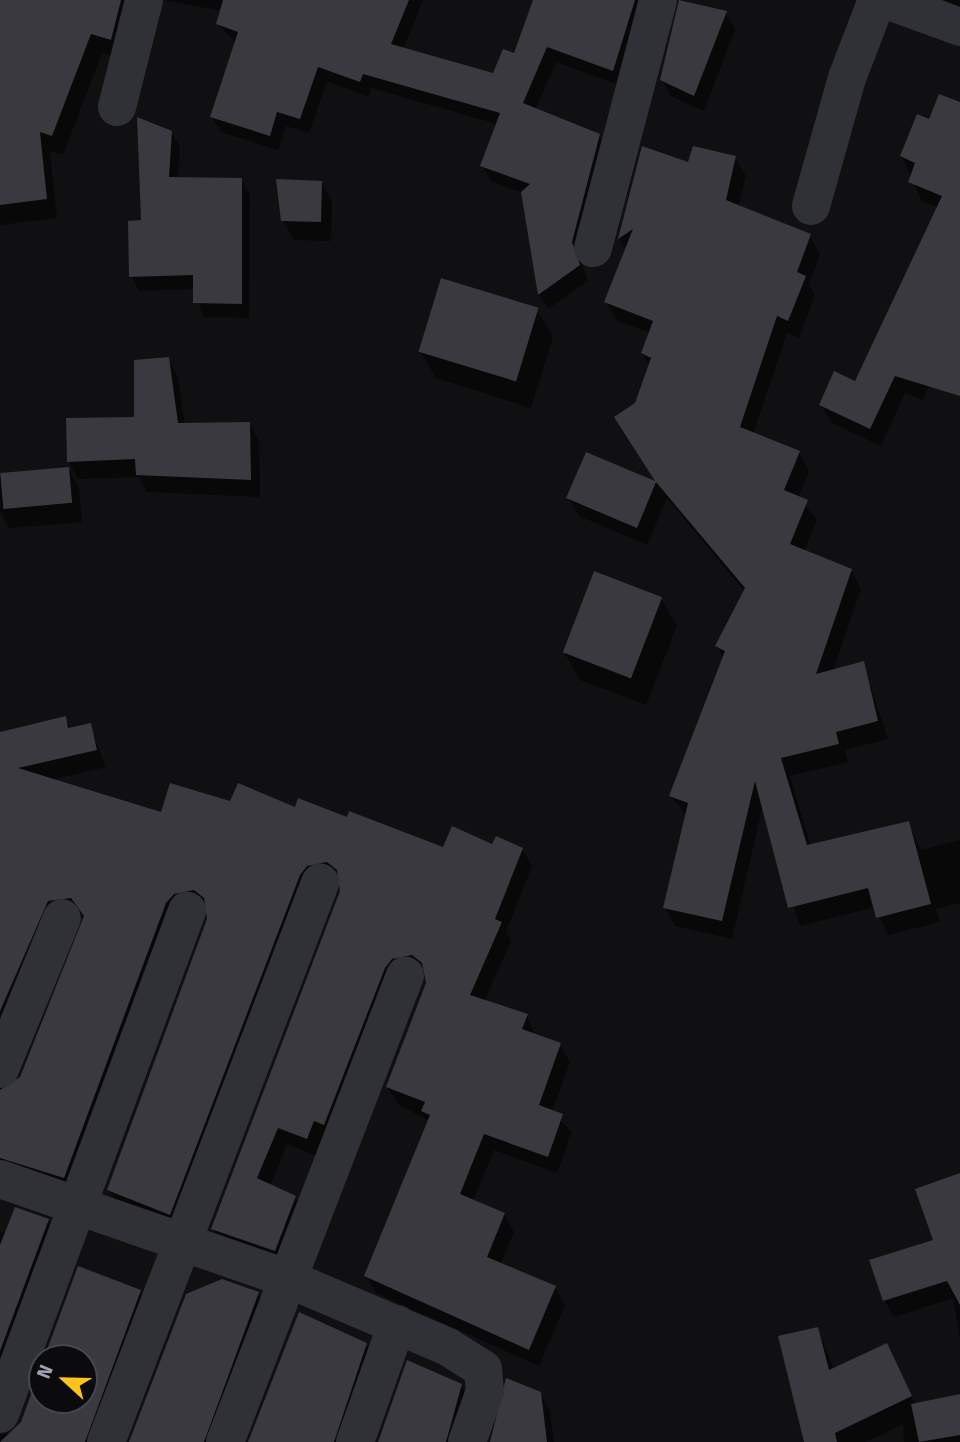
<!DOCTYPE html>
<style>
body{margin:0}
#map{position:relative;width:960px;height:1442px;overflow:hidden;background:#100f11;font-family:"Fira Sans",sans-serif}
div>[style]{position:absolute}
.shadow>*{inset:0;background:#0007}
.building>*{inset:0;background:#39393f;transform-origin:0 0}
.minor>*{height:38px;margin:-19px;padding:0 19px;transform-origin:19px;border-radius:19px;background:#303136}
span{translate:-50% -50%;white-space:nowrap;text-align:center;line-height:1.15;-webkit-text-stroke:5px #0b0a0c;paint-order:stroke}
.north{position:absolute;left:28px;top:1344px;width:70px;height:70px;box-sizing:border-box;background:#0b0a0c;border:2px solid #46484f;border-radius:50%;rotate:292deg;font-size:19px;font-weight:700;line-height:28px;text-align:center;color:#9fa4b3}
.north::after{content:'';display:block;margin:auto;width:24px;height:32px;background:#fdc51b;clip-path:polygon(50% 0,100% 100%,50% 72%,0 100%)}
</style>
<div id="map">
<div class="shadow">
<i style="clip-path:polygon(0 0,153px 0,122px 59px,102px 53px,63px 155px,50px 151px,57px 218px,0 225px)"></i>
<i style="clip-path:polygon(164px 0,423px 0,403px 49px,494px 76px,515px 55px,535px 0,646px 0,622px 86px,556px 62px,535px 110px,599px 135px,608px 151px,580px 259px,588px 281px,548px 309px,539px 294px,523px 193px,491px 181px,482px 165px,497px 124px,371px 88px,368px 97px,327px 81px,309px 133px,286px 126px,278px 150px,221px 132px,212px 117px,236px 43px,218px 24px,222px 11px)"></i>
<i style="clip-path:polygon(683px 0,725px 13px,735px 29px,704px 111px,671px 96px,662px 79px)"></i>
<i style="clip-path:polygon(911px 0,960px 0,960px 22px)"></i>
<i style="clip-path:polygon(960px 104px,960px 308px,923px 400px,905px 393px,881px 446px,832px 423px,821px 405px,855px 383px,939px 208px,921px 200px,902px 156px,930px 121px)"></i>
<i style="clip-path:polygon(171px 132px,180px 147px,178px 179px,241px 180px,250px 194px,249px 318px,203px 317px,195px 289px,139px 291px,131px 276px)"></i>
<i style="clip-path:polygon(644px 148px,690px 164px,735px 158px,746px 176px,738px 207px,810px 236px,820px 254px,809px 284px,815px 295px,799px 338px,787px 333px,753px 434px,799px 453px,809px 471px,798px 498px,817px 519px,804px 551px,851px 570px,861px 589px,833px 671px,863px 663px,888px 739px,845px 750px,848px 762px,790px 776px,811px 846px,908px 823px,921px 850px,960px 840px,960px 903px,936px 909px,940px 922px,888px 935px,875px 907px,800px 926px,763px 805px,732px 939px,675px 926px,665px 908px,687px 816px,671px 796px,724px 659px,717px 646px,745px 592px,667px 498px,647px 545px,579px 516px,568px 498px,587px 454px,658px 484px,636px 404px,650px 366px,642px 353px,650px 333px,616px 320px,606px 302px,626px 250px,620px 239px)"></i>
<i style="clip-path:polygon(321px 182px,332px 201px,331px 241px,294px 240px,283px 221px)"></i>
<i style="clip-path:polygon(537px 310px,553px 337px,531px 408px,436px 378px,420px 351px)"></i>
<i style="clip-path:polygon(168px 359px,178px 377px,185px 425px,249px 423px,259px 441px,260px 497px,147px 492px,139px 477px,78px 479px,68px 461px,136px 418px)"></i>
<i style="clip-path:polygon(69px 469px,79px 488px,82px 522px,9px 528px,0 511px,0 474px)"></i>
<i style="clip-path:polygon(661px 599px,677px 626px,646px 705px,580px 680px,564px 652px)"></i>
<i style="clip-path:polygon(65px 718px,71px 729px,90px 725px,106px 767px,50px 780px,162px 814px,231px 804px,296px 809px,444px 849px,522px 849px,532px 866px,506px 932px,511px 941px,484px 1002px,527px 1016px,536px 1036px,560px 1045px,570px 1062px,552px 1112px,572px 1132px,557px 1173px,494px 1150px,473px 1201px,504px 1214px,514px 1232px,500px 1265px,555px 1288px,565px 1305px,539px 1366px,376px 1293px,366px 1275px,429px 1121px,398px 1104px,387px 1087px,427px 983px,423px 972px,317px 1156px,287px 1144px,270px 1186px,295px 1198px,305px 1215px,285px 1268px,223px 1246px,213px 1229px,342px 891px,338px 879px,179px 1231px,119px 1207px,109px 1190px,209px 919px,194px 906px,74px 1195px,0 1179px,0 1090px,22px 1078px,85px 918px,69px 913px,0 1052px,0 737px)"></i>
<i style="clip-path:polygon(960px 1177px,960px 1339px,953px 1298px,894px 1317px,884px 1300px,935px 1241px)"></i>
<i style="clip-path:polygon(48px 1221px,58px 1238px,0 1394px,0 1233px)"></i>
<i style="clip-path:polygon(139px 1292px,150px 1309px,99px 1442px,0 1442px,0 1435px,14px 1433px,22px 1422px,42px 1369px,42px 1400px,84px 1400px,84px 1358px,46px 1358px)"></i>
<i style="clip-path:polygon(258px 1294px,268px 1311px,218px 1442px,131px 1442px)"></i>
<i style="clip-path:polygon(818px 1329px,834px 1370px,886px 1345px,916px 1405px,960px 1396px,960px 1442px,904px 1442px,903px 1424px,866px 1442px,807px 1442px)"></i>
<i style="clip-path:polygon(366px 1345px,376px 1362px,347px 1442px,250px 1442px)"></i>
<i style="clip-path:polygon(461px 1385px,471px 1403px,460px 1442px,380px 1442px)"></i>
<i style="clip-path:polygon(540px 1393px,550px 1411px,554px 1442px,491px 1442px)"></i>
</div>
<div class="building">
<i style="clip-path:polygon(0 0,121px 0,111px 40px,91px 34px,52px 136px,40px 132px,47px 199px,0 205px)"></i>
<i style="clip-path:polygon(223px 0,409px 0,391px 44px,493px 73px,503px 49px,514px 53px,533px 0,635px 0,613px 71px,547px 47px,523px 103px,600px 134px,572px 242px,580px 265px,538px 295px,521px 192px,530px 184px,480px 166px,500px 113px,363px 74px,360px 82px,318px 67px,300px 119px,277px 112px,270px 136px,210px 117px,238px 32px,216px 24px)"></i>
<i style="clip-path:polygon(679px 0,727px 11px,694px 96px,660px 80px)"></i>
<i style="clip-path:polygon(939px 94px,960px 102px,960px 396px,895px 376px,870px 429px,819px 405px,834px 371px,855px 381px,942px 196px,908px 182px,915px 163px,900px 156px,917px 114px,929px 119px)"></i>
<i style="clip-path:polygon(137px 117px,172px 131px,169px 177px,242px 178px,242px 304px,193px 303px,193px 275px,129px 277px,128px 221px,141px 220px)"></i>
<i style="clip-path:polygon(642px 146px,688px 162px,693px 146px,736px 156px,726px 200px,811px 234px,797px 272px,806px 276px,788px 321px,777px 316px,740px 427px,800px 451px,784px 490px,808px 500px,790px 544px,852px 569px,816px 674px,864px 661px,878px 721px,836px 732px,839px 744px,781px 758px,807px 845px,909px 821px,931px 904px,876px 918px,868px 888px,788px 908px,755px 781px,722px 921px,663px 908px,688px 803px,669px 796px,725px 651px,715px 646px,745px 588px,656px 482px,637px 528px,566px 498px,586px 452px,655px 481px,614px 417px,635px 403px,651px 358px,641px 353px,653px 321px,604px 302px,633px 229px,618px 239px)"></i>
<i style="clip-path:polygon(276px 179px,322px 181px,321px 222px,281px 221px)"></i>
<i style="left:441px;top:278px;width:102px;height:77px;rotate:17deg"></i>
<i style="clip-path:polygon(169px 357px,178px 423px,250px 422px,251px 480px,136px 475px,135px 459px,67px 462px,66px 418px,134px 417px,134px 360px)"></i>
<i style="left:69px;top:467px;width:36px;height:69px;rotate:85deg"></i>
<i style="left:594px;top:571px;width:73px;height:87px;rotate:21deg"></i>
<i style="clip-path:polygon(66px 716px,68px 728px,91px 723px,97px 750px,18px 768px,161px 812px,170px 783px,230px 801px,238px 783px,295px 807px,298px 798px,347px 817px,349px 811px,443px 847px,452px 826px,492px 844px,496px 836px,523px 848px,495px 919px,502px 922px,470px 995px,528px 1014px,522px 1029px,561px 1043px,539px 1105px,563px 1114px,548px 1157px,484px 1134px,460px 1194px,505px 1213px,487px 1257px,556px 1286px,529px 1350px,364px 1276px,430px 1115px,421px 1111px,425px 1102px,386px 1087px,426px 983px,422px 963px,412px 955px,392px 959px,385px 968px,324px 1125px,314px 1121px,307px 1139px,278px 1128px,257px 1178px,296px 1196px,275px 1251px,211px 1229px,340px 891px,337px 870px,327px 862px,307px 866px,300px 875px,170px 1215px,107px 1190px,207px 919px,204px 898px,194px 890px,174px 894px,166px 903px,64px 1178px,0 1158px,0 1090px,20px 1077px,84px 916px,71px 898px,48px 901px,0 1011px,0 732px)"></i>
<i style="clip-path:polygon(960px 1173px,960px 1305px,947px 1281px,883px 1301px,869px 1260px,933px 1240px,915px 1189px)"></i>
<i style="clip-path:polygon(15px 1207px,49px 1219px,0 1351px,0 1245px)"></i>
<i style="clip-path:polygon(78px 1266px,141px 1290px,85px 1442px,0 1442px,21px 1422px,42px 1364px,42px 1400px,84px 1400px,84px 1358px,44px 1358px)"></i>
<i style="clip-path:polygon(222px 1279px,259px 1292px,204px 1442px,129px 1442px,186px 1294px)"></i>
<i style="clip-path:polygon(299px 1312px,367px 1343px,334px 1442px,248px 1442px)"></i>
<i style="clip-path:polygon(818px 1327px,829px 1370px,887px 1343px,912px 1396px,835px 1433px,837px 1442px,804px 1442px,778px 1336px)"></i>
<i style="clip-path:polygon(407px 1360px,462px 1384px,446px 1442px,378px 1442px)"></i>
<i style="clip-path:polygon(506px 1378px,541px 1392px,547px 1442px,490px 1442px)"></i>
<i style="clip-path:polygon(960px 1394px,960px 1435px,919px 1442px,911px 1404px)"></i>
</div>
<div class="minor">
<i style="left:886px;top:0;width:79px;rotate:20deg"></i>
<i style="left:117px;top:107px;width:110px;rotate:-75.8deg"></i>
<i style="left:811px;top:206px;width:133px;rotate:-74.3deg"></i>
<i style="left:847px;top:78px;width:84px;rotate:-69deg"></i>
<i style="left:593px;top:248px;width:256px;rotate:-75.3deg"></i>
<i style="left:0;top:1069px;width:163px;rotate:-67.7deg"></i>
<i style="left:0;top:1179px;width:308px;rotate:19.1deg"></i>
<i style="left:291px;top:1280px;width:171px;rotate:23.1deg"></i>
<i style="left:448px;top:1347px;width:41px;rotate:32.2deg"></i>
<i style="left:483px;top:1369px;width:22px;rotate:85deg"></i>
<i style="left:485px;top:1391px;width:54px;rotate:109.4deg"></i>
<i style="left:0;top:1414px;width:537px;rotate:-69.61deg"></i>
<i style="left:106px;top:1442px;width:599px;rotate:-69.05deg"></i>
<i style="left:225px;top:1442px;width:500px;rotate:-68.9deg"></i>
<i style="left:355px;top:1442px;width:125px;rotate:-70.4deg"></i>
</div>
<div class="north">N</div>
</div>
